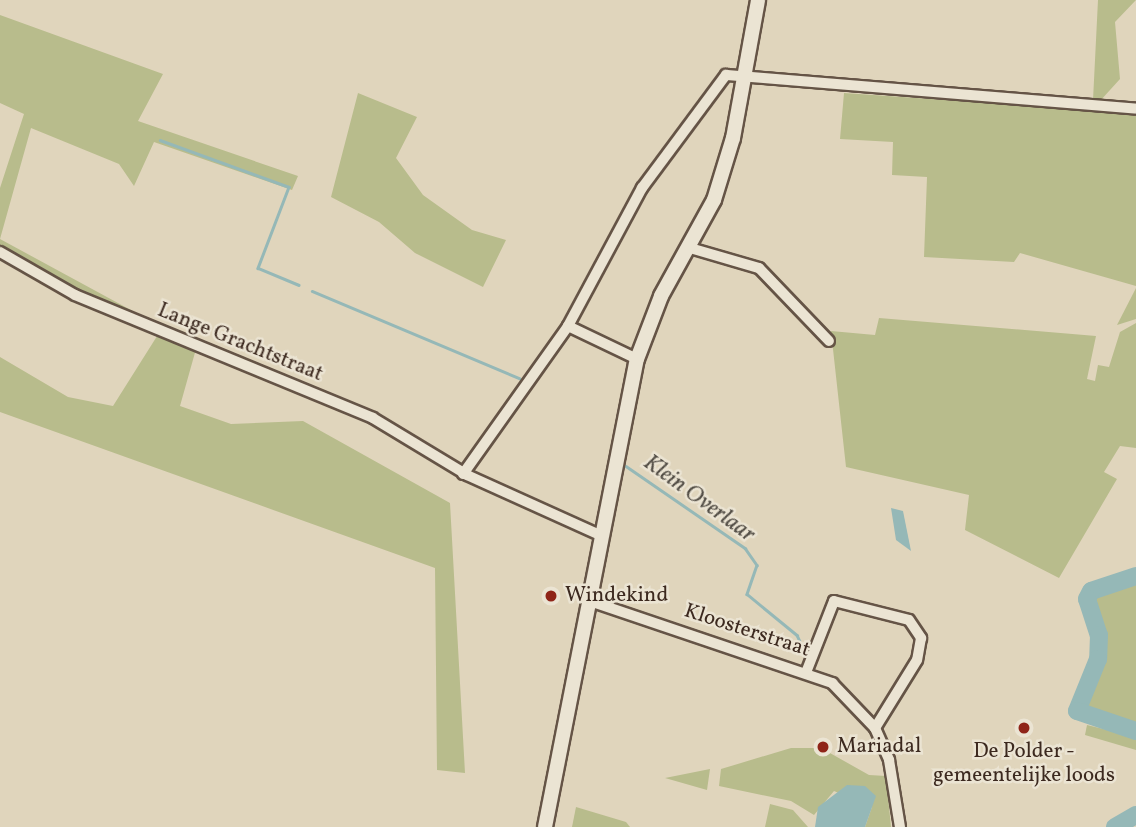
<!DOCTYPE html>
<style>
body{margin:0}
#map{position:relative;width:1136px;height:827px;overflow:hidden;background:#e0d5bc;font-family:Vollkorn,serif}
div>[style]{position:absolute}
.green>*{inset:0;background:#b8bc8c}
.water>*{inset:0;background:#95b8b7}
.stream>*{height:2.5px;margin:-1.25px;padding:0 1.25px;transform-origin:1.25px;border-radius:1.25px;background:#95b8b7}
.river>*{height:18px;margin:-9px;padding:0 9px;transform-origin:9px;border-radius:9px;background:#95b8b7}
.roads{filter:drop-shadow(2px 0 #655446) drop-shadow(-2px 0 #655446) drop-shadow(0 2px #655446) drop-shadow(0 -2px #655446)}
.street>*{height:10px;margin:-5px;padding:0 5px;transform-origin:5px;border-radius:5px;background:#ebe4d3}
.secondary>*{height:14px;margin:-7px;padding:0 7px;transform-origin:7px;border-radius:7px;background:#ebe4d3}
.dots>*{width:19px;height:19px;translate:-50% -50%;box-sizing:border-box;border:4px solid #ebe4d3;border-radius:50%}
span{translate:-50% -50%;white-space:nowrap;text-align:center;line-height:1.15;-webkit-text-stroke:5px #ebe4d3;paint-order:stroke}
.street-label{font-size:21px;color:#3c291f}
.poi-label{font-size:21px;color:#3c291f}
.left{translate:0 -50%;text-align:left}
.water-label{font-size:23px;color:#524d45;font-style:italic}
</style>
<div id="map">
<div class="green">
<i style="clip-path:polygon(1098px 0,1136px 0,1115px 22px,1120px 79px,1100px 101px,1093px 100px)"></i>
<i style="clip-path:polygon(0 15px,163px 74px,138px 121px,298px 176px,292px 190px,154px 142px,134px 186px,119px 164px,31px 128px,0 239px,164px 328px,68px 287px,0 247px,0 188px,24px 114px,0 103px)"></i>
<i style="clip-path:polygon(358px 93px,417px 117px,396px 158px,423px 195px,472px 230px,506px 240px,483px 287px,415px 253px,379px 222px,331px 197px)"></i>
<i style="clip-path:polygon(844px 93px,1136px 113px,1136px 286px,1020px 253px,1014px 262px,924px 257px,927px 177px,892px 175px,893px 142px,840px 139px)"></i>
<i style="clip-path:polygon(1136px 288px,1136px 319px,1117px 325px)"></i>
<i style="clip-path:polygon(879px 318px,1096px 336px,1087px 379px,1095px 381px,1098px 365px,1109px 367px,1120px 332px,1136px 323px,1136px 448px,1120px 446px,1104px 472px,1117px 479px,1059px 578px,965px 530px,969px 495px,846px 467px,831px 331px,875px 335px)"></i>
<i style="clip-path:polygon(159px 333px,196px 349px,180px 406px,231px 424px,303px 421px,450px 503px,465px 773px,437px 770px,435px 568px,0 412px,0 357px,68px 397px,113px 406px)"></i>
<i style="clip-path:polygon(1136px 581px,1136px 726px,1089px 714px,1085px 704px,1105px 658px,1093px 596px)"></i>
<i style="clip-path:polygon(1087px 725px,1136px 737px,1136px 750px,1085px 735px)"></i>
<i style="clip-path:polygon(791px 748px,821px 748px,869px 775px,886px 776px,891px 827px,865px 827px,872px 807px,834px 791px,814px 815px,791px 801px,719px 786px,721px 769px)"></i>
<i style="clip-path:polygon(710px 769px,707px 790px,665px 778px)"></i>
<i style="clip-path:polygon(770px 804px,793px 810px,808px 827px,765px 827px)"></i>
<i style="clip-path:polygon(576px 807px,626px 822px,630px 827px,572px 827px)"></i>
</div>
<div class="water">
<i style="clip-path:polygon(891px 508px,903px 511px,911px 551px,896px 540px)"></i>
<i style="clip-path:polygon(847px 785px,865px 786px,876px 796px,865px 827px,815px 827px,818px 807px)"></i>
</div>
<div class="stream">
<i style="left:160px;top:140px;width:137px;rotate:20deg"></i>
<i style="left:289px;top:187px;width:87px;rotate:110.9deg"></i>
<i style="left:258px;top:268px;width:44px;rotate:22.5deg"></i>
<i style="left:312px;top:291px;width:225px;rotate:22.8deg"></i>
<i style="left:626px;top:466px;width:145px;rotate:34.6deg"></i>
<i style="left:745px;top:548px;width:21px;rotate:55deg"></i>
<i style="left:757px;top:565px;width:31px;rotate:109deg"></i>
<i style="left:747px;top:594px;width:65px;rotate:39.4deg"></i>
<i style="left:797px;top:635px;width:23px;rotate:65deg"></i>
</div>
<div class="river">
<i style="left:1136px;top:576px;width:47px;rotate:161.6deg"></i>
<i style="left:1091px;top:591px;width:9px;rotate:117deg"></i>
<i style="left:1087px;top:599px;width:38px;rotate:72deg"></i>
<i style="left:1099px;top:635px;width:24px;rotate:92deg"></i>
<i style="left:1098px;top:659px;width:56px;rotate:112deg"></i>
<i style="left:1077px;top:711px;width:62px;rotate:18.7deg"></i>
<i style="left:1115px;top:827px;width:24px;rotate:-30deg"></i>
</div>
<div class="roads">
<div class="street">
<i style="left:690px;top:248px;width:72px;rotate:16.2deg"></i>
<i style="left:759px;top:268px;width:101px;rotate:46.2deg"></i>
<i style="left:0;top:252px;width:86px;rotate:29.8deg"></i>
<i style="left:75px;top:295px;width:322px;rotate:22.4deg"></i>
<i style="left:373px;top:418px;width:110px;rotate:31.2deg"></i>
<i style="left:467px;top:475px;width:148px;rotate:24.3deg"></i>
<i style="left:568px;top:326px;width:157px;rotate:-61.8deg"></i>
<i style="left:642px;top:188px;width:141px;rotate:-53.4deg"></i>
<i style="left:726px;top:75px;width:411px;rotate:4.7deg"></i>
<i style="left:463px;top:474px;width:181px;rotate:-54.6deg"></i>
<i style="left:568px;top:326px;width:76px;rotate:25.6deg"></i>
<i style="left:590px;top:601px;width:256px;rotate:18.7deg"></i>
<i style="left:832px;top:683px;width:62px;rotate:46.3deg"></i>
<i style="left:875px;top:728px;width:35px;rotate:66deg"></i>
<i style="left:889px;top:760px;width:68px;rotate:80.7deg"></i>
<i style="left:807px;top:670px;width:74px;rotate:-68.6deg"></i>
<i style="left:834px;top:601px;width:77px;rotate:14.2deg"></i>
<i style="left:909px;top:620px;width:22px;rotate:56deg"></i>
<i style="left:921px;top:638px;width:22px;rotate:100deg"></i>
<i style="left:917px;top:660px;width:80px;rotate:121.7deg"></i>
</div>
<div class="secondary">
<i style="left:545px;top:827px;width:477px;rotate:-78.9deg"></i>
<i style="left:637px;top:359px;width:67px;rotate:-69.1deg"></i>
<i style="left:661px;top:296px;width:110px;rotate:-61.1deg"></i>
<i style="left:714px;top:200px;width:65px;rotate:-73deg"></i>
<i style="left:733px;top:138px;width:140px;rotate:-79.7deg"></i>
</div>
</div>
<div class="dots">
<i style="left:551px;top:596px;background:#8f2418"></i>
<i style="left:1024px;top:728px;background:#8f2418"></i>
<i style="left:823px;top:747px;background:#8f2418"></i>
</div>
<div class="street-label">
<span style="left:240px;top:343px;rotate:22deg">Lange Grachtstraat</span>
<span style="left:747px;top:631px;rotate:18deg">Kloosterstraat</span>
</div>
<div class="poi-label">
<span class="left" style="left:565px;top:596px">Windekind</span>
<span class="left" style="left:837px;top:747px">Mariadal</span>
<span style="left:1024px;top:764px">De Polder -<br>gemeentelijke loods</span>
</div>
<div class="water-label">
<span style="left:699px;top:499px;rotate:36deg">Klein Overlaar</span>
</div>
</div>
